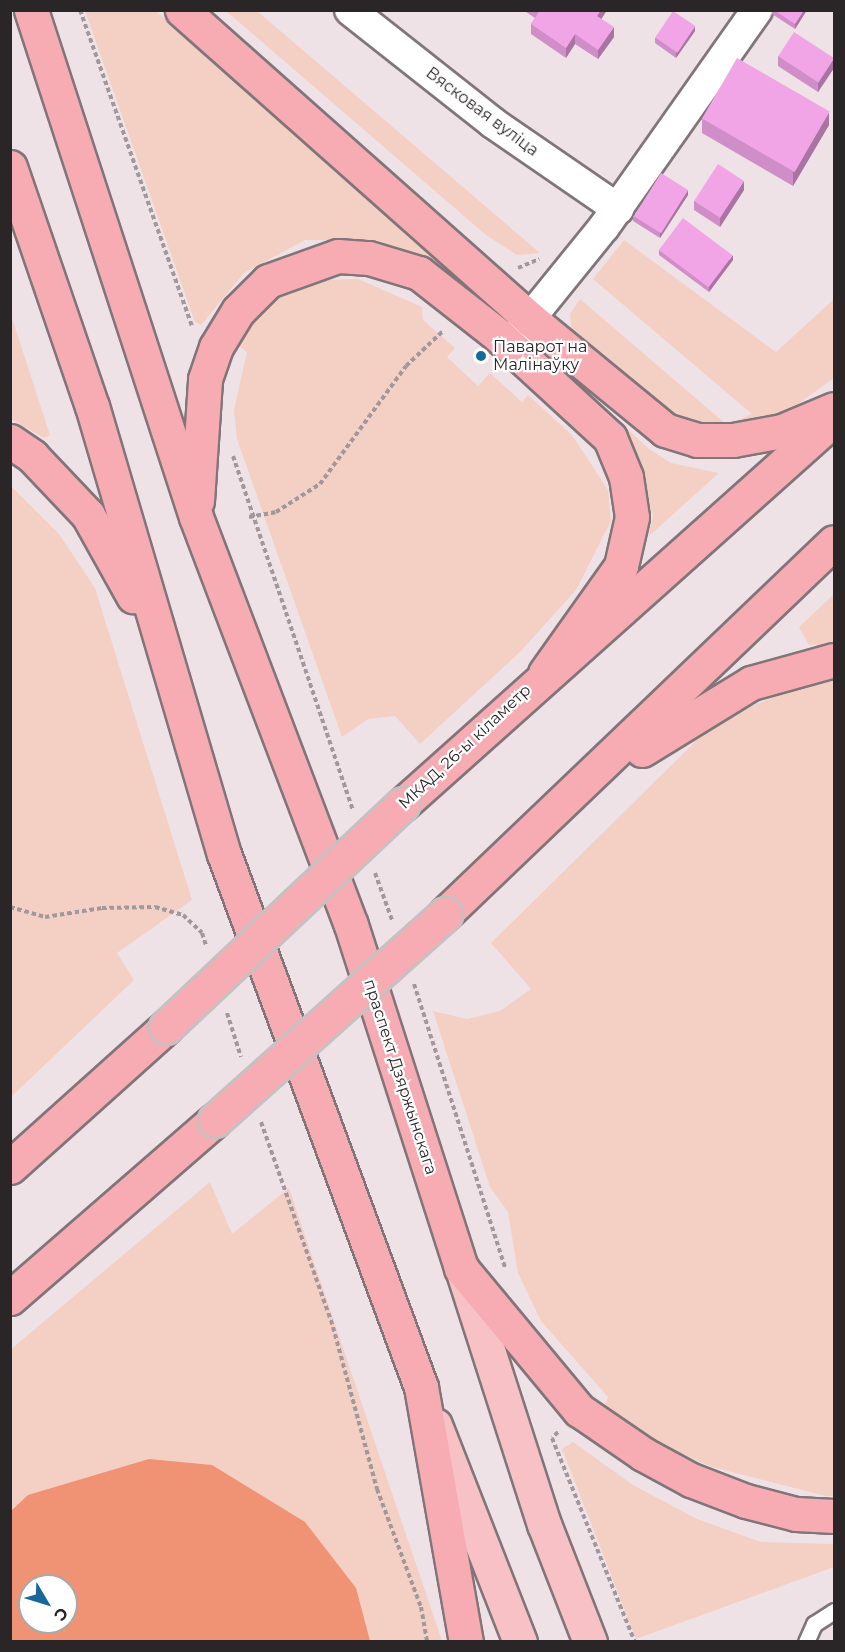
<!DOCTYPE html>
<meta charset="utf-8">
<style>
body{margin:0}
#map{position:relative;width:845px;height:1652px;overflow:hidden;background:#efe2e7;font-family:Montserrat,sans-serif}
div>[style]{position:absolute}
.green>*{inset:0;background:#f4cfc4}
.forest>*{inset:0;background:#f09274}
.path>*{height:4px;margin-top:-2px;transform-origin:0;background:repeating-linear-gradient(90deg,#a2989b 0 4.5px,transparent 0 7.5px)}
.roads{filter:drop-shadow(2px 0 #807579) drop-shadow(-2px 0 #807579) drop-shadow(0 2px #807579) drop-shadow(0 -2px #807579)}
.service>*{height:15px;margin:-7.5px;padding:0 7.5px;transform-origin:7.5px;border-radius:7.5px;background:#fff}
.minor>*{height:30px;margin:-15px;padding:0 15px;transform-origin:15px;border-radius:15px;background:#fff}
.primary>*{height:33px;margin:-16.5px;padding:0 16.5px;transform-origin:16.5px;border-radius:16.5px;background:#f8c1c5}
.trunk>*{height:33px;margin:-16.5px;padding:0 16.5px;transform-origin:16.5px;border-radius:16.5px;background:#f6acb2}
.bridges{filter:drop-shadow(2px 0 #c3c2c2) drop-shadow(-2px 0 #c3c2c2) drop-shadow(0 2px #c3c2c2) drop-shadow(0 -2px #c3c2c2)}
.trunk-bridge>*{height:33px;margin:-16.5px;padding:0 16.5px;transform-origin:16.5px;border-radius:16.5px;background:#f6acb2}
.wall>*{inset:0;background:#cf8ec7}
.shaded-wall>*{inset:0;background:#a974a2}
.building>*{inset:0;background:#f1a5e7;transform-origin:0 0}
.dots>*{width:16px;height:16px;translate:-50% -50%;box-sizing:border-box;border:3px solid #fff;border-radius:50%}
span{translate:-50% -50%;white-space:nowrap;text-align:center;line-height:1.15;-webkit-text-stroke:4.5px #fff;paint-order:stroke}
.street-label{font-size:16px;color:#2a2526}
.poi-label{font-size:16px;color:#2a2526}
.left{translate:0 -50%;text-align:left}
.frame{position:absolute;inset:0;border:12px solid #2a2526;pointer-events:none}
.north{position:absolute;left:18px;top:1574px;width:60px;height:60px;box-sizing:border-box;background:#fff;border:2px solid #aaa8a8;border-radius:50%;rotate:128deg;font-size:16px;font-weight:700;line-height:24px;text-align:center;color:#2a2526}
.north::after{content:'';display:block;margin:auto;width:21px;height:27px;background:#18689a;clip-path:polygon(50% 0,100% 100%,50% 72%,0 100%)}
</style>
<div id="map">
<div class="green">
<i style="clip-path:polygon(85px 11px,156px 11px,448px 266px,442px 273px,377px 240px,305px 240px,244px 273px,201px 325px,195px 322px)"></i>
<i style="clip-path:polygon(226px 11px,257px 11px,540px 253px,517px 255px,486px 235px)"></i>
<i style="clip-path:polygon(624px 240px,776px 352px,834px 299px,834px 378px,777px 419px,691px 433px,580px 346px,572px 331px,570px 314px,580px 299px,727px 425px,752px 414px,593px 279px)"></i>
<i style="clip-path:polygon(358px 279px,422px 307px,423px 320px,455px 348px,447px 357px,478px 386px,490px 373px,522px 402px,528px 395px,572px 435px,608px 490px,611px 521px,576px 590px,520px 652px,420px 744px,395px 716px,368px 719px,342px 737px,237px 439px,234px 410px,247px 352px,239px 346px,255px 317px,279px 296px,319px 280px)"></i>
<i style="clip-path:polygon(11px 315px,50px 435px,44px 438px,11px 419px)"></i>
<i style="clip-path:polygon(563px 369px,649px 449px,671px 463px,719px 473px,649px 536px,653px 515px,630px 447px,557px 375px)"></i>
<i style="clip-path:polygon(11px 486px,59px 534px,95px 588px,192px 900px,117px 953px,134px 980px,11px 1097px)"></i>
<i style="clip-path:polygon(834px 594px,834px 645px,809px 645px,799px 627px)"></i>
<i style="clip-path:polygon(834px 679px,834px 1496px,826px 1496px,712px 1467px,658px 1443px,604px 1407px,608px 1397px,541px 1321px,518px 1273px,508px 1212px,490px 1187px,433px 1011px,467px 1019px,500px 1011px,531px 989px,491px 943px,698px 739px,734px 714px,792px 689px)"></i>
<i style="clip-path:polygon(evenodd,210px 1182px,232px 1234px,289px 1188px,442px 1641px,11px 1641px,10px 1350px,210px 1182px,30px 1586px,66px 1586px,66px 1622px,30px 1622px,30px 1586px)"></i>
<i style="clip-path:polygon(573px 1442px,633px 1485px,697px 1519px,761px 1542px,834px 1544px,834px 1567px,636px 1639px,562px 1449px)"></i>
</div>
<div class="forest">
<i style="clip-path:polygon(evenodd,149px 1459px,212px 1465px,305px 1522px,356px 1588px,370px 1641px,11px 1641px,11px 1511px,28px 1495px,149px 1459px,30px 1586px,66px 1586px,66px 1622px,30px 1622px,30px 1586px)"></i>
</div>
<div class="path">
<i style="left:80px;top:10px;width:335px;rotate:70.5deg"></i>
<i style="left:518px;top:268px;width:23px;rotate:-23deg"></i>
<i style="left:233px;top:456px;width:374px;rotate:71.3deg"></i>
<i style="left:249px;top:517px;width:27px;rotate:-10deg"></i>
<i style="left:276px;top:512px;width:52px;rotate:-32.5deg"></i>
<i style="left:320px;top:484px;width:146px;rotate:-53.9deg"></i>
<i style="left:406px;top:366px;width:52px;rotate:-43.5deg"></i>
<i style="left:375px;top:873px;width:50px;rotate:70.1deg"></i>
<i style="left:10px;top:907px;width:36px;rotate:16deg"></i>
<i style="left:45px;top:917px;width:58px;rotate:-9deg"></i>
<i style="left:102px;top:908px;width:53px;rotate:-1.1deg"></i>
<i style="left:155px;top:907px;width:29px;rotate:16deg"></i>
<i style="left:183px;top:915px;width:26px;rotate:43deg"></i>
<i style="left:202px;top:933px;width:13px;rotate:72deg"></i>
<i style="left:414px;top:984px;width:298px;rotate:72.2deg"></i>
<i style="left:227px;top:1013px;width:46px;rotate:72.3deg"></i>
<i style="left:261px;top:1122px;width:217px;rotate:70.6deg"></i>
<i style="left:333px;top:1327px;width:168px;rotate:74.8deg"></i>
<i style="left:377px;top:1489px;width:126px;rotate:69.6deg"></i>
<i style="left:421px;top:1607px;width:36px;rotate:80deg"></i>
<i style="left:558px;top:1432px;width:8px;rotate:135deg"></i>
<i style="left:552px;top:1438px;width:220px;rotate:67.9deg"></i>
</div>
<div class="roads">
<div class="service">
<i style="left:806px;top:1642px;width:20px;rotate:-66deg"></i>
<i style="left:814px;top:1624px;width:24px;rotate:-33deg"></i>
</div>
<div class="minor">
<i style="left:350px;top:10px;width:182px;rotate:38.3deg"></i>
<i style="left:493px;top:123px;width:152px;rotate:34.5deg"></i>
<i style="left:514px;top:338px;width:143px;rotate:-51deg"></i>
<i style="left:604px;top:227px;width:266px;rotate:-54.8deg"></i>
</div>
<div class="primary">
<i style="left:462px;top:1269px;width:268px;rotate:72.2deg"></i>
<i style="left:544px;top:1524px;width:127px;rotate:68.7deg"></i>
<i style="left:435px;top:1425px;width:233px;rotate:68.6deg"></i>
</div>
<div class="trunk">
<i style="left:31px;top:10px;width:533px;rotate:71.97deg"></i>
<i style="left:196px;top:517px;width:436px;rotate:69.2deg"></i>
<i style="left:351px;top:925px;width:360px;rotate:72.2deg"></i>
<i style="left:461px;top:1268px;width:185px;rotate:50.3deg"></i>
<i style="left:579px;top:1410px;width:78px;rotate:34.5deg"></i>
<i style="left:643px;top:1454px;width:55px;rotate:28.4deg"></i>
<i style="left:691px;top:1480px;width:59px;rotate:20.9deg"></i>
<i style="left:746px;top:1501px;width:52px;rotate:14.6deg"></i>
<i style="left:796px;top:1514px;width:38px;rotate:3deg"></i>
<i style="left:182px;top:10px;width:465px;rotate:41.6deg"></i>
<i style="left:530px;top:319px;width:175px;rotate:39.4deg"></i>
<i style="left:665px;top:430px;width:34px;rotate:17deg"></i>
<i style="left:697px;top:440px;width:36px"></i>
<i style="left:733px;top:440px;width:50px;rotate:-10.4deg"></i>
<i style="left:782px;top:431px;width:56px;rotate:-22.9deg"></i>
<i style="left:10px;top:167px;width:253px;rotate:71.1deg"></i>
<i style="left:92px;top:406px;width:467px;rotate:73.6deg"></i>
<i style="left:224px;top:854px;width:568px;rotate:69.72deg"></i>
<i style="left:421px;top:1387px;width:259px;rotate:80deg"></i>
<i style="left:10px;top:441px;width:27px;rotate:34deg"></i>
<i style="left:32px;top:456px;width:81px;rotate:46.5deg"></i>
<i style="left:88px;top:515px;width:93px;rotate:60.9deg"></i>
<i style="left:197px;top:501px;width:122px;rotate:-86.2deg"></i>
<i style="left:205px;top:379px;width:34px;rotate:-71deg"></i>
<i style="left:216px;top:347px;width:42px;rotate:-58.6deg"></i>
<i style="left:238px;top:311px;width:42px;rotate:-45deg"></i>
<i style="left:268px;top:281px;width:74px;rotate:-19.7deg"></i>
<i style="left:338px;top:256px;width:31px;rotate:4deg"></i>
<i style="left:369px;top:258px;width:52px;rotate:16.7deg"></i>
<i style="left:419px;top:273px;width:100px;rotate:38.1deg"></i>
<i style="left:498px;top:335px;width:152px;rotate:42.6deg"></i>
<i style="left:610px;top:438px;width:42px;rotate:67.7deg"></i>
<i style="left:626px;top:477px;width:40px;rotate:81.5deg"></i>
<i style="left:632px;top:517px;width:50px;rotate:102.7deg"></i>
<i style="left:621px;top:566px;width:131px;rotate:125.4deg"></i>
<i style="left:642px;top:750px;width:128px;rotate:-31.6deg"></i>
<i style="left:751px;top:683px;width:86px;rotate:-15.5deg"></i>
<i style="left:403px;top:804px;width:578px;rotate:-41.77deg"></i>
<i style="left:445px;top:914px;width:538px;rotate:-43.72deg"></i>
<i style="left:10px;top:1167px;width:210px;rotate:-41.9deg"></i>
<i style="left:10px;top:1298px;width:271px;rotate:-41deg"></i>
</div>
</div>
<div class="bridges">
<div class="trunk-bridge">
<i style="left:166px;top:1027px;width:325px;rotate:-43.3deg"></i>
<i style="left:215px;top:1120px;width:309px;rotate:-41.8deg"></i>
</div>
</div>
<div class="wall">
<i style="clip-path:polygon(523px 10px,607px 10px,601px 19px,614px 37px,598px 59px,575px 44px,566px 58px,531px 34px,531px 24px,535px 18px)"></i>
<i style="clip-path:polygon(772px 10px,807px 10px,795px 29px,772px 14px)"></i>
<i style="clip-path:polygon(695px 31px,676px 58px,655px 43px,655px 38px)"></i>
<i style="clip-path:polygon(778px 56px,834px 68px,818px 92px,778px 66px)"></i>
<i style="clip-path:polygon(702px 119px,829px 125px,793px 186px,702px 133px)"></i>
<i style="clip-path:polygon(744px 190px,720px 227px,694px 210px,694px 201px)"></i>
<i style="clip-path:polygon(688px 195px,660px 238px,633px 221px,633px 216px)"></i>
<i style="clip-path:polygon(659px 250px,733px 260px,709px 292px,659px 255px)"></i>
</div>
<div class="shaded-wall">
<i style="clip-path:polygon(601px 10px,607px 10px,597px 26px,597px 16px)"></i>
<i style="clip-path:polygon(804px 10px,807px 10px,795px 29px,795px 24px)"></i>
<i style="clip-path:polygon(695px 26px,695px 31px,676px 58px,676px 53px)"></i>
<i style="clip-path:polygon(614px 27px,614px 37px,598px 59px,598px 50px)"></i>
<i style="clip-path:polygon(575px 34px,575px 44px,566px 58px,566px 48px)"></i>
<i style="clip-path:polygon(834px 58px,834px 68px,818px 92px,818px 82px)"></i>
<i style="clip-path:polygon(829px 112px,829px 125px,793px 186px,793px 173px)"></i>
<i style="clip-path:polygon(744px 181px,744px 190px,720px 227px,720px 218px)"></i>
<i style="clip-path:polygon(688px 190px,688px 195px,660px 238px,660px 233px)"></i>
<i style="clip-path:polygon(733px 255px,733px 260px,709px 292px,709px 287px)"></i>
</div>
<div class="building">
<i style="clip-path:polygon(537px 10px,601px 10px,597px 16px,614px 27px,598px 50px,575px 34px,566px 48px,531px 24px,539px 12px)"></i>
<i style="clip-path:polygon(774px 10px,804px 10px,795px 24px)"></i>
<i style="left:673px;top:11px;width:27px;height:32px;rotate:34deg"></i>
<i style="left:794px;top:32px;width:48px;height:29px;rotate:33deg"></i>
<i style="left:737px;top:58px;width:107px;height:70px;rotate:30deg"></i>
<i style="left:718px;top:164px;width:31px;height:44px;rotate:33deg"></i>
<i style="left:661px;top:173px;width:32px;height:51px;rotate:32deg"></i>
<i style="left:683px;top:218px;width:62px;height:40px;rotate:37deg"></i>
</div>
<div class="dots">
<i style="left:481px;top:356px;background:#18689a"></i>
</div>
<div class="street-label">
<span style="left:482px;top:112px;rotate:37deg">Вясковая вуліца</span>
<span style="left:465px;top:747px;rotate:-43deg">МКАД, 26-ы кіламетр</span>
<span style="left:400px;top:1077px;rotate:72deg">праспект Дзяржынскага</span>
</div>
<div class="poi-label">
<span class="left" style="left:493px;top:356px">Паварот на<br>Малінаўку</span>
</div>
<div class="frame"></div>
<div class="north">С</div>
</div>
